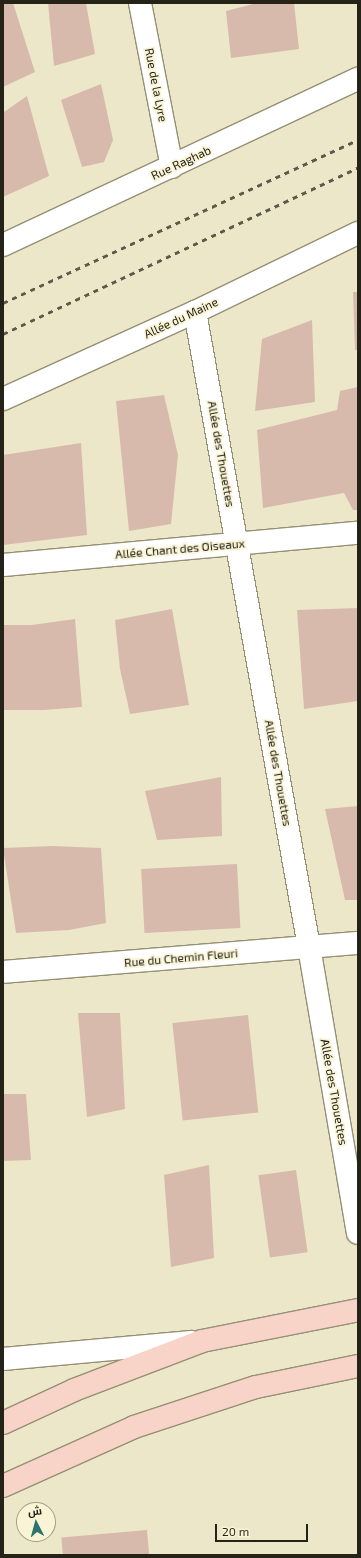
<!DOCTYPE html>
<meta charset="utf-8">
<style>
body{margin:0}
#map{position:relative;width:361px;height:1558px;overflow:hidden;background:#ede7ca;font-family:"Exo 2",Cairo,sans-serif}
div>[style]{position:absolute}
.building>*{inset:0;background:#d7baac;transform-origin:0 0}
.roads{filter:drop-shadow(1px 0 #958f74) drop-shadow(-1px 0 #958f74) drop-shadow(0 1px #958f74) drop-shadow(0 -1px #958f74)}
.street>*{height:22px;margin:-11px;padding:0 11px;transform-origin:11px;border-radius:11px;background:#fff}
.primary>*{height:22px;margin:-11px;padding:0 11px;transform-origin:11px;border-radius:11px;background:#f8d3c7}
.rail>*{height:3px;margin-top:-1.5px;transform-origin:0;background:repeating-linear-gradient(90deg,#5d5a4a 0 5px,transparent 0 10px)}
span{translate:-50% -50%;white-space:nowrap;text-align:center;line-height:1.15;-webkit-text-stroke:3.5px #faf4d7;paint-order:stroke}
.street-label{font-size:12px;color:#252318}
.frame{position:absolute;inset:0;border:4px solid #252318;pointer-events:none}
.north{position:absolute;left:16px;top:1502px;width:40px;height:40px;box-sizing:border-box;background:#faf4d7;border:1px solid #a5a08b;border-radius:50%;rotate:354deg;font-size:11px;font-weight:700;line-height:16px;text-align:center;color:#252318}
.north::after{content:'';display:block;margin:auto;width:14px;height:18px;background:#2c746c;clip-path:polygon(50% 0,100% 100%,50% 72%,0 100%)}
.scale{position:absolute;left:215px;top:1524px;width:93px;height:18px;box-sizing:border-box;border:2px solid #252318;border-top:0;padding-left:5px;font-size:12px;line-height:14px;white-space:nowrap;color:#252318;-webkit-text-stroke:3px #faf4d7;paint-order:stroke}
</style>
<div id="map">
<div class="building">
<i style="clip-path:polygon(3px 3px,13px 3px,35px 72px,3px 87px)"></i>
<i style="clip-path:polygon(48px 3px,86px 3px,95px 54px,54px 66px)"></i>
<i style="clip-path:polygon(257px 3px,294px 3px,299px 49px,231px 58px,226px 11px)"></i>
<i style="clip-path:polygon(101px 84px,113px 140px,104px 162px,82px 167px,61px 100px)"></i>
<i style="clip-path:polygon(27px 96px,49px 176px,3px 197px,4px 112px)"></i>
<i style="clip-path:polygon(353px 292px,358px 292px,358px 350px,355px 350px)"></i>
<i style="clip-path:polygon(312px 320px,315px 402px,255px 411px,262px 339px)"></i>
<i style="clip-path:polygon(358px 387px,358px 510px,353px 510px,344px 493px,263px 508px,257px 430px,337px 410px,340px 391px)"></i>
<i style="clip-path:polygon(164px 395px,178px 455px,171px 524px,129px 531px,116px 401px)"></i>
<i style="clip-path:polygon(81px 443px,87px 535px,3px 545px,3px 455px)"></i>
<i style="clip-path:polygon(358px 608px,358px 701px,304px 709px,297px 610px)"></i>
<i style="clip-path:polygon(172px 609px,189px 705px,130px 714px,120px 669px,115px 620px)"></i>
<i style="clip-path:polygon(75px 619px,82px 707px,44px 710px,3px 710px,3px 625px,32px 625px)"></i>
<i style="clip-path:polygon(221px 777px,222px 836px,157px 840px,145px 791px)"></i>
<i style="clip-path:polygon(358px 806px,358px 900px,345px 900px,325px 809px)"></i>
<i style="clip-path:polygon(53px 846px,101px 848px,106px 923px,69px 930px,16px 933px,3px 848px)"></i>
<i style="left:237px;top:864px;width:64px;height:96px;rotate:87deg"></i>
<i style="clip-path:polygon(78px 1013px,120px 1013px,125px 1109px,87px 1117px)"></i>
<i style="left:248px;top:1015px;width:98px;height:76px;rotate:84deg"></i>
<i style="clip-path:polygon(3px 1094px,26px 1094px,31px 1160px,3px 1161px)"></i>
<i style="clip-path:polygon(209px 1165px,214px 1258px,171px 1267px,164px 1175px)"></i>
<i style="left:296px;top:1170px;width:83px;height:38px;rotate:82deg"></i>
<i style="left:147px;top:1530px;width:25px;height:86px;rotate:85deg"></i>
</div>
<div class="roads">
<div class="street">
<i style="left:140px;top:3px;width:167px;rotate:79deg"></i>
<i style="left:3px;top:245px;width:392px;rotate:-25.1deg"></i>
<i style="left:195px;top:312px;width:645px;rotate:79.82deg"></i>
<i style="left:309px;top:947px;width:290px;rotate:80.3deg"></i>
<i style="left:3px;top:399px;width:211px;rotate:-24.4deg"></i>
<i style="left:195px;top:312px;width:181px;rotate:-25.9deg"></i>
<i style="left:3px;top:565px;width:356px;rotate:-5.2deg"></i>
<i style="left:3px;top:972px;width:356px;rotate:-4.7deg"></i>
<i style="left:3px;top:1359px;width:189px;rotate:-5.2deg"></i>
</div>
<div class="primary">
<i style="left:3px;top:1423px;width:78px;rotate:-24.9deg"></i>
<i style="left:74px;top:1390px;width:137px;rotate:-20.9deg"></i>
<i style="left:202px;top:1341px;width:159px;rotate:-11.2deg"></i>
<i style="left:3px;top:1486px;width:144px;rotate:-24.2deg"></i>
<i style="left:134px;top:1427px;width:128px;rotate:-18.2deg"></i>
<i style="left:256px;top:1387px;width:104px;rotate:-11.6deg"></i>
</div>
</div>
<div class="rail">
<i style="left:3px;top:303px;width:391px;rotate:-24.7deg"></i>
<i style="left:3px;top:334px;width:392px;rotate:-25.1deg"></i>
</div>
<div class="street-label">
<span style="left:156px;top:85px;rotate:79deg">Rue de la Lyre</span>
<span style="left:181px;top:163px;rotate:-25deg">Rue Raghab</span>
<span style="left:181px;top:318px;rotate:-25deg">Allée du Maine</span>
<span style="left:221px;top:454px;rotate:80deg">Allée des Thouettes</span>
<span style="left:180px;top:549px;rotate:-5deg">Allée Chant des Oiseaux</span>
<span style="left:278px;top:773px;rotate:80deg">Allée des Thouettes</span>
<span style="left:181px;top:958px;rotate:-5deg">Rue du Chemin Fleuri</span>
<span style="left:334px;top:1092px;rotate:80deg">Allée des Thouettes</span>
</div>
<div class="frame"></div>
<div class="north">ش</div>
<div class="scale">20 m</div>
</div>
